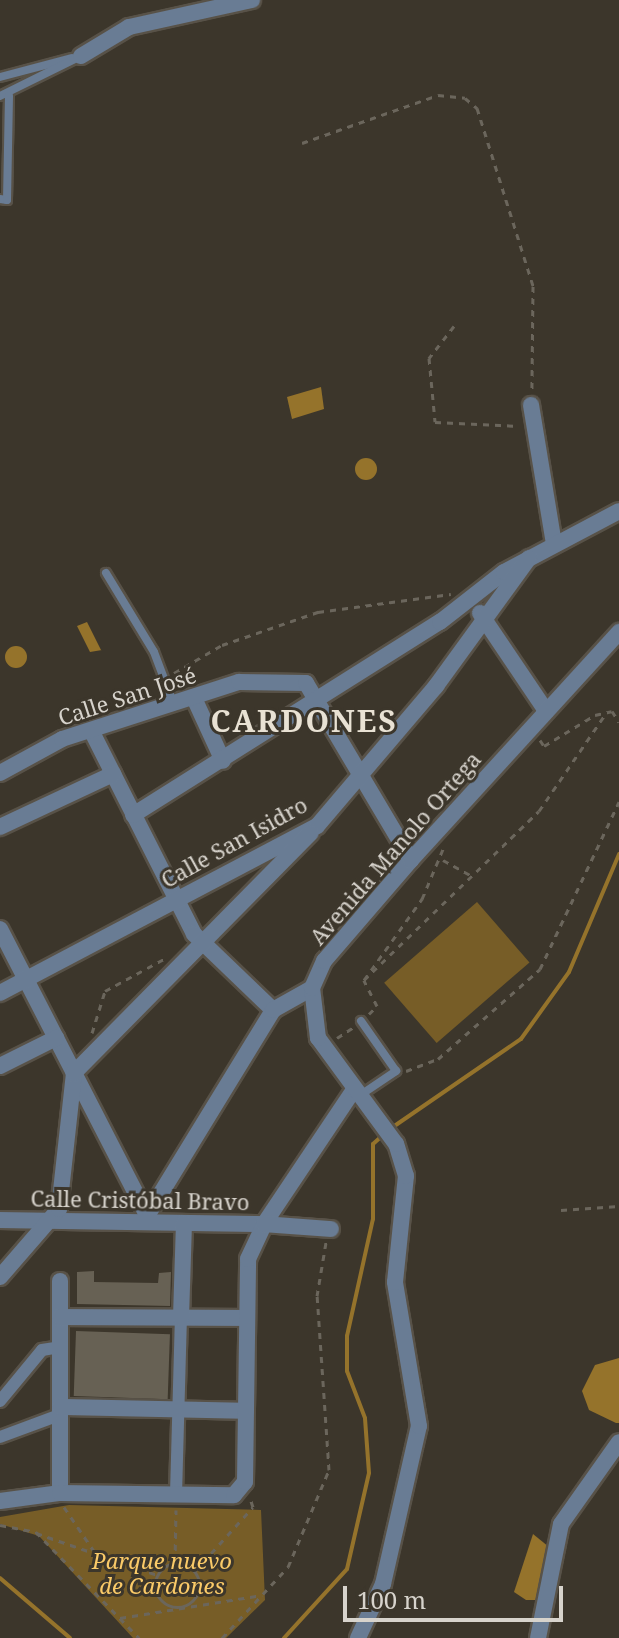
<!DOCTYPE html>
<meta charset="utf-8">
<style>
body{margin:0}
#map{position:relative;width:619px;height:1638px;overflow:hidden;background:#3c362b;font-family:"Noto Serif",serif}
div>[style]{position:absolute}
.green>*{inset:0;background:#775d27;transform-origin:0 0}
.water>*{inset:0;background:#95732b}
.round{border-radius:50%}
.stream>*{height:4px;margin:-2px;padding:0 2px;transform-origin:2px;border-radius:2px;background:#95732b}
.building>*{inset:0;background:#676154;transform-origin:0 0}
.path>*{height:3px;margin-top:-1.5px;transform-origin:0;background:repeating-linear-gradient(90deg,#6b665c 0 6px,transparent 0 12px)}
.path>.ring{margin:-1.5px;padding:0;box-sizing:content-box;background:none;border:3px solid #6b665c;border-radius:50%}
.roads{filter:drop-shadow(2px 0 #585248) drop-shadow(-2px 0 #585248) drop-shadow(0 2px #585248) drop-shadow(0 -2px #585248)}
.service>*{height:8px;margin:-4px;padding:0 4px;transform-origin:4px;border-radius:4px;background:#697c94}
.pedestrian>*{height:12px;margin:-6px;padding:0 6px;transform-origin:6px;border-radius:6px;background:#697c94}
.minor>*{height:16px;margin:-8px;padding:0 8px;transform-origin:8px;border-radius:8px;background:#697c94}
.tertiary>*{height:16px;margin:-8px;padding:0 8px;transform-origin:8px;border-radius:8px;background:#697c94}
span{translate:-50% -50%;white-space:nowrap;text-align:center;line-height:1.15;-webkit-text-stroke:6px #3c362b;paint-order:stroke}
.street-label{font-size:22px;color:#d7d3cc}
.park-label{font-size:22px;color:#faca68;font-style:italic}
.district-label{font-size:30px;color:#e9e2d4;font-weight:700;letter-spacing:2px}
.scale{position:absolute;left:343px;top:1586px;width:220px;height:36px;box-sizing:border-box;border:4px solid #d7d3cc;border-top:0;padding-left:10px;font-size:24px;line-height:28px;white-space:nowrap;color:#d7d3cc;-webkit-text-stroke:6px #3c362b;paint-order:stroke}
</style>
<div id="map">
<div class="green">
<i style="left:477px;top:902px;width:80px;height:123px;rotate:49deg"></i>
<i style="clip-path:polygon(69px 1505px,261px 1510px,265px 1600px,226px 1638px,133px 1638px,39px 1536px,0 1524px,0 1517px)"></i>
</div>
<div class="water">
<i style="clip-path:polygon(321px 387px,324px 409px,292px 419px,287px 397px)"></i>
<i class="round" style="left:355px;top:458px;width:22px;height:22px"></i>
<i style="clip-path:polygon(87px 622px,101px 650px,102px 650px,90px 652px,77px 626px)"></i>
<i class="round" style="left:5px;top:646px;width:22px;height:22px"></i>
<i style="clip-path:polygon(619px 1358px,619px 1423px,616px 1423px,589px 1410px,582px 1391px,595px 1365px)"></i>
<i style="clip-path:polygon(533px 1534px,549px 1547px,537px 1600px,526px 1600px,514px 1592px)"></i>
</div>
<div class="stream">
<i style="left:390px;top:1129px;width:159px;rotate:-34.5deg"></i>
<i style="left:521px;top:1039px;width:82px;rotate:-54.4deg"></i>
<i style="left:569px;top:972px;width:128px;rotate:-67deg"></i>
<i style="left:0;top:1578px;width:92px;rotate:40.6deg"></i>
<i style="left:284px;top:1638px;width:93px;rotate:-47.6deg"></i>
<i style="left:347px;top:1569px;width:98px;rotate:-77.1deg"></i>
<i style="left:369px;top:1473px;width:55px;rotate:-94.2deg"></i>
<i style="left:365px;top:1418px;width:50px;rotate:-111deg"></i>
<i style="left:347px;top:1371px;width:35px;rotate:-90deg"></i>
<i style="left:347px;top:1336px;width:120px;rotate:-77.5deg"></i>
<i style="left:373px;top:1219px;width:75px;rotate:-90deg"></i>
<i style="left:373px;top:1144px;width:15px;rotate:-42deg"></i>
</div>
<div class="building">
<i style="clip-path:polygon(94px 1271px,94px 1282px,158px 1283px,159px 1273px,171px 1272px,170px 1306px,77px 1304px,77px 1272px)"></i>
<i style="left:76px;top:1331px;width:94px;height:65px;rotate:2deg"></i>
</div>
<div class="path">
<i style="left:302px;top:143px;width:144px;rotate:-19.4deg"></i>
<i style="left:438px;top:95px;width:27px;rotate:6deg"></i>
<i style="left:465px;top:98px;width:16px;rotate:40deg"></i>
<i style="left:477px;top:108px;width:187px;rotate:72.5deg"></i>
<i style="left:533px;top:286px;width:103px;rotate:90.6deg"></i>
<i style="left:454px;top:326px;width:41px;rotate:128deg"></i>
<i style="left:429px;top:358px;width:64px;rotate:84.6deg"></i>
<i style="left:435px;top:422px;width:84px;rotate:2.7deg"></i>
<i style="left:174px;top:673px;width:56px;rotate:-30.3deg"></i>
<i style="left:222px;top:645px;width:102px;rotate:-19deg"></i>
<i style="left:318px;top:612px;width:134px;rotate:-7.7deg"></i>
<i style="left:540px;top:740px;width:7px;rotate:56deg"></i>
<i style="left:544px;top:746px;width:60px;rotate:-31.3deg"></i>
<i style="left:595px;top:715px;width:17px;rotate:-13deg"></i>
<i style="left:612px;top:711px;width:13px;rotate:58deg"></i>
<i style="left:443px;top:860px;width:31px;rotate:29deg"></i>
<i style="left:364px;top:980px;width:100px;rotate:-54.4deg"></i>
<i style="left:422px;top:899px;width:54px;rotate:-67.2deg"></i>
<i style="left:369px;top:1014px;width:11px;rotate:-45deg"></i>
<i style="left:377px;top:1006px;width:29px;rotate:-117deg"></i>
<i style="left:364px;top:980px;width:243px;rotate:-44deg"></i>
<i style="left:539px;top:811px;width:119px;rotate:-55.6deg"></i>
<i style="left:92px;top:1033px;width:44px;rotate:-72.8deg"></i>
<i style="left:105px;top:991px;width:67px;rotate:-28.5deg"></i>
<i style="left:337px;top:1038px;width:20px;rotate:-33deg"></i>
<i style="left:406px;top:1071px;width:34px;rotate:-21deg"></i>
<i style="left:438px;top:1059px;width:136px;rotate:-41.4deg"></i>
<i style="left:540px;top:969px;width:185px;rotate:-64.7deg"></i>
<i style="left:561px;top:1210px;width:58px;rotate:-3.9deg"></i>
<i style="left:64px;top:1507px;width:57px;rotate:55.8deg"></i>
<i style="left:0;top:1525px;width:37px;rotate:11deg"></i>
<i style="left:36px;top:1532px;width:148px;rotate:45.8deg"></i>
<i style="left:36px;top:1533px;width:128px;rotate:19.1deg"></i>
<i style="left:175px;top:1562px;width:52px;rotate:-88.9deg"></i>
<i class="ring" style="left:155px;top:1563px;width:41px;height:41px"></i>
<i style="left:195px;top:1571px;width:86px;rotate:-47.8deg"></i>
<i style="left:253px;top:1507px;width:9px;rotate:-108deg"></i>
<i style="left:120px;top:1618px;width:144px;rotate:-9.2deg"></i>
<i style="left:222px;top:1638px;width:97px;rotate:-47.1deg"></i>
<i style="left:288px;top:1567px;width:105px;rotate:-67.1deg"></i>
<i style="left:329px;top:1470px;width:174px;rotate:-93.9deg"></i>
<i style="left:317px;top:1296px;width:55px;rotate:-80.5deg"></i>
</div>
<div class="roads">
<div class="service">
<i style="left:0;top:77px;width:74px;rotate:-14.8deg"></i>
<i style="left:0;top:96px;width:90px;rotate:-26.3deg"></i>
<i style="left:0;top:199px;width:7px;rotate:8deg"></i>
<i style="left:7px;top:200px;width:104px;rotate:-88.9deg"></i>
<i style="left:106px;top:573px;width:92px;rotate:58.7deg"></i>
<i style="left:154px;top:652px;width:57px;rotate:69.3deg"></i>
<i style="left:359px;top:1096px;width:45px;rotate:-34deg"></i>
<i style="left:396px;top:1071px;width:61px;rotate:-125deg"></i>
</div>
<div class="pedestrian">
<i style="left:0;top:1401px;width:66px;rotate:-50.5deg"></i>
<i style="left:42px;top:1350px;width:18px;rotate:-9deg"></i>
<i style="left:0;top:1437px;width:63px;rotate:-20.4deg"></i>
<i style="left:176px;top:1494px;width:176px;rotate:-88.4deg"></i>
</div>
<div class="minor">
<i style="left:81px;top:56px;width:56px;rotate:-31.1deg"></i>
<i style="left:129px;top:27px;width:126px;rotate:-12.4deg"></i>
<i style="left:531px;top:405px;width:141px;rotate:80.6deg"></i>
<i style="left:480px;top:613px;width:118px;rotate:56deg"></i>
<i style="left:194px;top:698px;width:69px;rotate:65.3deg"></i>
<i style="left:93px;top:734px;width:224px;rotate:63.2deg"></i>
<i style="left:194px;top:934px;width:110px;rotate:43.9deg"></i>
<i style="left:0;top:773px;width:71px;rotate:-28.7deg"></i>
<i style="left:62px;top:739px;width:186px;rotate:-17.9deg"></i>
<i style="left:239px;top:682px;width:67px;rotate:0.9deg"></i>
<i style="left:306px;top:683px;width:206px;rotate:59.3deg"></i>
<i style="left:133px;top:815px;width:363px;rotate:-32.2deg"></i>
<i style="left:440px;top:622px;width:81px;rotate:-38deg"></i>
<i style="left:504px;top:572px;width:130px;rotate:-27.9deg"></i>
<i style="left:0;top:827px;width:125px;rotate:-25.1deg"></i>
<i style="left:0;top:929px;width:328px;rotate:62.8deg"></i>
<i style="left:0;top:993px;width:358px;rotate:-27.8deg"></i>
<i style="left:317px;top:826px;width:184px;rotate:-49.6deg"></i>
<i style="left:436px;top:686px;width:158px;rotate:-54deg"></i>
<i style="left:0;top:1066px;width:63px;rotate:-26.6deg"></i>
<i style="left:150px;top:1211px;width:236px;rotate:-58.5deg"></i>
<i style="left:273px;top:1010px;width:45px;rotate:-29.4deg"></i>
<i style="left:0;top:1220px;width:264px;rotate:0.9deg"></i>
<i style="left:264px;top:1224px;width:160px;rotate:-56.2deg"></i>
<i style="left:0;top:1277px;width:90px;rotate:-49.1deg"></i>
<i style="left:59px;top:1209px;width:137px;rotate:-83.7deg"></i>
<i style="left:74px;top:1073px;width:337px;rotate:-45.4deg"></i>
<i style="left:60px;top:1281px;width:212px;rotate:90deg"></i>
<i style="left:60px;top:1317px;width:187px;rotate:0.3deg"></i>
<i style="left:181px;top:1318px;width:95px;rotate:-88.2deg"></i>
<i style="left:60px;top:1407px;width:186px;rotate:1.2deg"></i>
<i style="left:0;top:1501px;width:61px;rotate:-7.6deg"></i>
<i style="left:60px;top:1493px;width:174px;rotate:0.7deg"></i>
<i style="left:234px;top:1495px;width:17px;rotate:-50deg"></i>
<i style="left:245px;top:1482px;width:223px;rotate:-89.2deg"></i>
<i style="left:248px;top:1259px;width:38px;rotate:-65deg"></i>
<i style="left:264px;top:1224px;width:67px;rotate:4.3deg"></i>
<i style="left:538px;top:1638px;width:116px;rotate:-78.6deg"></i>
<i style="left:561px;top:1524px;width:100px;rotate:-54.7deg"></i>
</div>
<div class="tertiary">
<i style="left:358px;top:1638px;width:60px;rotate:-65.2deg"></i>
<i style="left:383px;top:1584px;width:162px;rotate:-77.2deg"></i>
<i style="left:419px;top:1426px;width:146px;rotate:-99.5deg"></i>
<i style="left:395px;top:1282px;width:107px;rotate:-84.1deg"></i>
<i style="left:406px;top:1176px;width:34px;rotate:-107deg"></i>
<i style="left:396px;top:1144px;width:132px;rotate:-126.3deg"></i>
<i style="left:318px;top:1038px;width:50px;rotate:-96.8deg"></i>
<i style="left:312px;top:988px;width:30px;rotate:-66deg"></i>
<i style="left:324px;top:961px;width:133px;rotate:-49.3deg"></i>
<i style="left:411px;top:860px;width:309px;rotate:-47.6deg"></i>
</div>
</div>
<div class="street-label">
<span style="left:127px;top:696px;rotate:-18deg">Calle San José</span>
<span style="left:234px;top:842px;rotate:-29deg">Calle San Isidro</span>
<span style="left:395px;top:848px;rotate:-49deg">Avenida Manolo Ortega</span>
<span style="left:140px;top:1200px;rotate:1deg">Calle Cristóbal Bravo</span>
</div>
<div class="park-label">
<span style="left:162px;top:1573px">Parque nuevo<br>de Cardones</span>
</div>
<div class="district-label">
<span style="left:304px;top:721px">CARDONES</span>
</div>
<div class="scale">100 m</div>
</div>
